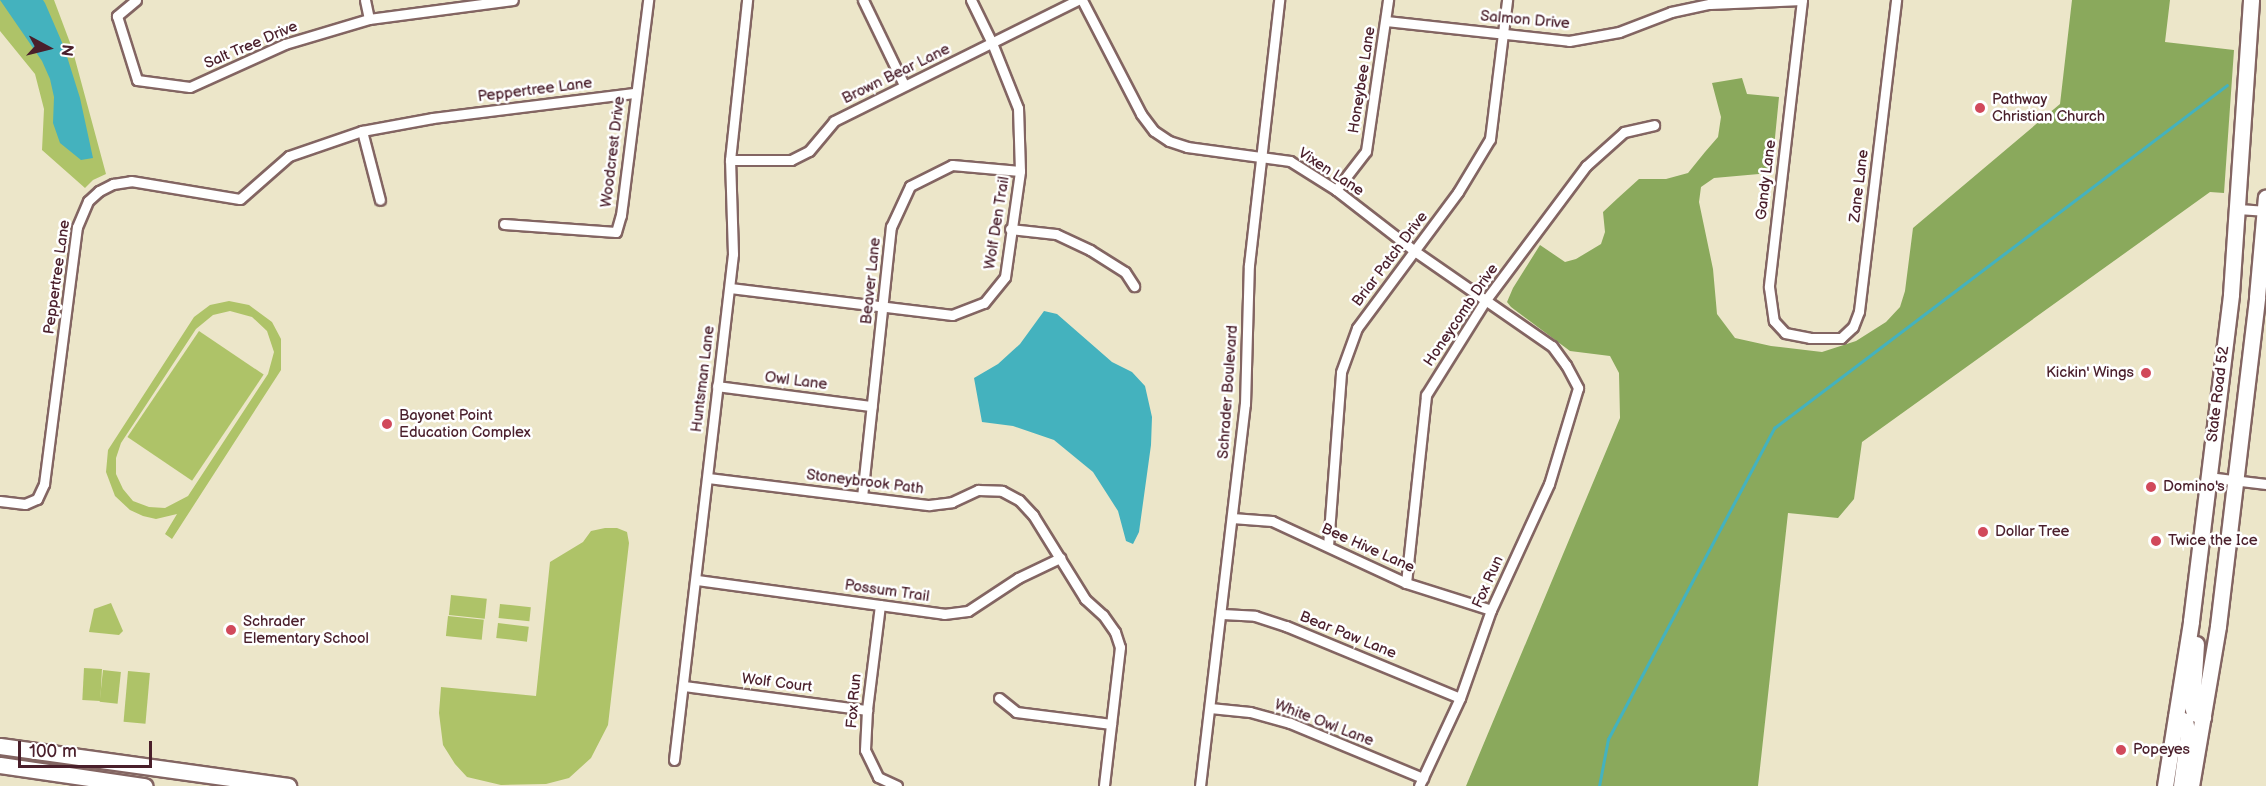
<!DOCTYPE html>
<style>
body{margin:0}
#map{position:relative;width:2266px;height:786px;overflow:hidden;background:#ece6c9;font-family:"Balsamiq Sans",sans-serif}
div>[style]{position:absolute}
.green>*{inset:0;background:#aec368;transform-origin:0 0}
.forest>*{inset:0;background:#8aa95c}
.water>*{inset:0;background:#44b2be}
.stream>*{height:3px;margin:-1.5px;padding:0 1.5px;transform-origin:1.5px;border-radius:1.5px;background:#44b2be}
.roads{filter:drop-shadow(2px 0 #836562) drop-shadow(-2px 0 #836562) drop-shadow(0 2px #836562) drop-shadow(0 -2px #836562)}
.street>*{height:9px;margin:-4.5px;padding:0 4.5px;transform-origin:4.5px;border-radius:4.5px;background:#fff}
.primary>*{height:15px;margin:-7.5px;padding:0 7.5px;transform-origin:7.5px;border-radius:7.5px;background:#fff}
.dots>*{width:16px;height:16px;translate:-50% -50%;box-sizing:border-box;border:3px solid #fff;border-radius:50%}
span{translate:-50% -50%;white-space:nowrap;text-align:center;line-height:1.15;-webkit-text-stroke:5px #fff;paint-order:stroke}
.street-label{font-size:15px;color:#4a1f2b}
.poi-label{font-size:15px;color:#4a1f2b}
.left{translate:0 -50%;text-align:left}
.right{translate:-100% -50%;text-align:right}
.north{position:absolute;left:18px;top:18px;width:60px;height:60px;-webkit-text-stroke:4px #fff;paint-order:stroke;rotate:97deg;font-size:16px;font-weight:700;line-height:24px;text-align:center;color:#4a1f2b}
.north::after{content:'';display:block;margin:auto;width:21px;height:27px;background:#4a1f2b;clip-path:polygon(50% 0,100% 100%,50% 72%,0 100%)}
.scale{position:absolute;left:18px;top:741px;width:134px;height:27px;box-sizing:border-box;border:3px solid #4a1f2b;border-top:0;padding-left:8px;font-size:18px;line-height:21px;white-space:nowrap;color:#4a1f2b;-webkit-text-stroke:4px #fff;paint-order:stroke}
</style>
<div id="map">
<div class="green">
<i style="clip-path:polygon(0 0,54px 0,72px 48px,106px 174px,93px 180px,85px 188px,42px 150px,44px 109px,35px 74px,0 31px)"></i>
<i style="clip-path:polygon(evenodd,229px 301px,249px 305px,272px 322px,281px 339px,281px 370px,172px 539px,165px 534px,177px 514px,156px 519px,143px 516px,130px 510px,115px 496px,106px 472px,108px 450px,194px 317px,210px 305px,229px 301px,230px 311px,252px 317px,267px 331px,274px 352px,268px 374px,188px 496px,165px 508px,149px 507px,133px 501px,123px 489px,116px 474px,116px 458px,121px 443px,196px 329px,213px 315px,230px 311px)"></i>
<i style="left:199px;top:331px;width:78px;height:128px;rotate:34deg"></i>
<i style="clip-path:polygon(605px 528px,617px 528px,627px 532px,629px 543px,608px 725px,591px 758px,569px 778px,546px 784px,501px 785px,467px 777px,455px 764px,443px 745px,439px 713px,441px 687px,536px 696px,550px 562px,583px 542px,591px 531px)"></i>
<i style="left:451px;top:595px;width:36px;height:20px;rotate:6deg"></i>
<i style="clip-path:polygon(111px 603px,123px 631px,119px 635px,89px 632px,94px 609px)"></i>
<i style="left:500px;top:604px;width:31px;height:14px;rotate:6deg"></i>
<i style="left:448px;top:616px;width:36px;height:20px;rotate:6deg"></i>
<i style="left:498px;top:623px;width:31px;height:15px;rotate:7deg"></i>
<i style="left:84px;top:668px;width:18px;height:32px;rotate:3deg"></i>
<i style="left:103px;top:670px;width:18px;height:32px;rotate:6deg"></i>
<i style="left:128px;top:671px;width:22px;height:51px;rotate:5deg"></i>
</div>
<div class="forest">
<i style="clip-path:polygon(2072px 0,2170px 0,2165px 42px,2234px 50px,2224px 193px,2210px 192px,1862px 442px,1854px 499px,1838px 518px,1788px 513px,1758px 786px,1466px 786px,1620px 418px,1619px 373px,1610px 356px,1570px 351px,1511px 307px,1507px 302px,1513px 288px,1540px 245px,1565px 262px,1576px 259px,1601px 244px,1605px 232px,1603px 212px,1618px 198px,1639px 179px,1666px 179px,1688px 173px,1705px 152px,1718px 137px,1721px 117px,1712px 83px,1742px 78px,1747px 94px,1779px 97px,1772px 168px,1759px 174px,1714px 178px,1701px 187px,1699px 202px,1713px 269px,1717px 314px,1735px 338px,1771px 346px,1822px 352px,1856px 341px,1886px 322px,1900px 307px,1905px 291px,1913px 228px,2060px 104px)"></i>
</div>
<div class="water">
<i style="clip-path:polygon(0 0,43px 0,45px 3px,64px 47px,80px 98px,93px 158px,81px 160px,60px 143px,53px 123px,54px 97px,50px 79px,42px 61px)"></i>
<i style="clip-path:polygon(1044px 311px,1057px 314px,1112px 362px,1132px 372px,1145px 386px,1152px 417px,1151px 445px,1139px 532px,1133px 544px,1126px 541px,1118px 511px,1093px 472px,1054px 440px,1013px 426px,982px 422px,974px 378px,998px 364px,1020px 344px)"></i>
</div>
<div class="stream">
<i style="left:1599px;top:786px;width:48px;rotate:-79.2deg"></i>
<i style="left:1608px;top:739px;width:353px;rotate:-61.9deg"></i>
<i style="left:1774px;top:428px;width:568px;rotate:-37.13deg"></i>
</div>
<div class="roads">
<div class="street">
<i style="left:136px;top:0;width:25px;rotate:140deg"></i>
<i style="left:117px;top:16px;width:67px;rotate:72.6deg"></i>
<i style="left:137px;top:80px;width:53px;rotate:7.5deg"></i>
<i style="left:190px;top:87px;width:104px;rotate:-24.4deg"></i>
<i style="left:285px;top:44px;width:88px;rotate:-16.6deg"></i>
<i style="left:369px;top:19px;width:145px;rotate:-7.5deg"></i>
<i style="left:365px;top:0;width:19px;rotate:78deg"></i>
<i style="left:863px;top:0;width:94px;rotate:64.2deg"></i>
<i style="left:1082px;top:0;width:128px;rotate:62.6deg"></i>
<i style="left:1141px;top:114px;width:21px;rotate:53deg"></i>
<i style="left:1154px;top:131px;width:18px;rotate:34deg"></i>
<i style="left:1169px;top:141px;width:19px;rotate:18deg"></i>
<i style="left:1187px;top:147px;width:104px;rotate:7.7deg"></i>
<i style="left:1290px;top:161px;width:54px;rotate:32.2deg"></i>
<i style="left:1336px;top:190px;width:101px;rotate:37.8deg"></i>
<i style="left:1416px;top:252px;width:165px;rotate:34.7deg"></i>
<i style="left:1552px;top:346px;width:24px;rotate:54deg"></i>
<i style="left:1566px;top:365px;width:26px;rotate:62deg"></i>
<i style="left:1578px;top:388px;width:100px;rotate:106.8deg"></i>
<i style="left:1549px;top:484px;width:139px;rotate:114.7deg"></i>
<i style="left:1491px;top:610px;width:93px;rotate:109.4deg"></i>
<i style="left:1460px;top:698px;width:97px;rotate:115deg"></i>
<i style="left:1802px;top:0;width:289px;rotate:96.6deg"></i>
<i style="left:1769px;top:287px;width:34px;rotate:82deg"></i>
<i style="left:1774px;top:321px;width:16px;rotate:47deg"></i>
<i style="left:1785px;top:333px;width:25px;rotate:11deg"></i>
<i style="left:1810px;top:338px;width:31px"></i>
<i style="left:1841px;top:338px;width:16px;rotate:-43deg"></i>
<i style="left:1853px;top:327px;width:17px;rotate:-69deg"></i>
<i style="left:1859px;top:311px;width:313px;rotate:-83.2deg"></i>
<i style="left:1386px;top:21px;width:184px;rotate:6.2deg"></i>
<i style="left:1569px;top:41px;width:51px;rotate:-10.2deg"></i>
<i style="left:1619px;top:32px;width:56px;rotate:-21deg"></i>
<i style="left:1671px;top:12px;width:40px;rotate:-12deg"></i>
<i style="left:1710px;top:4px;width:92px;rotate:-2.5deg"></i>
<i style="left:362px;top:131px;width:71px;rotate:75.4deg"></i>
<i style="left:730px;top:160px;width:61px"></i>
<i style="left:791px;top:160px;width:20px;rotate:-27deg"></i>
<i style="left:809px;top:151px;width:39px;rotate:-50deg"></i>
<i style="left:834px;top:121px;width:272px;rotate:-26.4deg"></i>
<i style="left:1336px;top:190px;width:49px;rotate:-52.4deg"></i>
<i style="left:1366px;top:151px;width:153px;rotate:-81.7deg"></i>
<i style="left:2239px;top:209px;width:27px;rotate:4deg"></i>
<i style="left:504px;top:224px;width:112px;rotate:4.1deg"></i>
<i style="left:616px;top:232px;width:18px;rotate:-74deg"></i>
<i style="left:621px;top:215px;width:217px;rotate:-82.8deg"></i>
<i style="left:1010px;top:229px;width:46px;rotate:6.2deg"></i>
<i style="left:1056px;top:234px;width:38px;rotate:25deg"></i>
<i style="left:1090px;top:250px;width:41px;rotate:32.2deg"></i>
<i style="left:1125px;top:272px;width:17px;rotate:57deg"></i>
<i style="left:730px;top:288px;width:224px;rotate:6.9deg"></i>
<i style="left:952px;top:315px;width:34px;rotate:-21deg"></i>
<i style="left:984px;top:303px;width:33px;rotate:-51deg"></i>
<i style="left:1005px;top:277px;width:107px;rotate:-81.9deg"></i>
<i style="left:1020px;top:171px;width:63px;rotate:-91.8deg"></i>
<i style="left:1018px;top:108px;width:70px;rotate:-111.8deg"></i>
<i style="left:992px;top:43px;width:48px;rotate:-116deg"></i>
<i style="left:717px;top:386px;width:156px;rotate:7.4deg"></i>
<i style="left:2208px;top:477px;width:58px;rotate:6.9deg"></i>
<i style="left:708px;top:478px;width:223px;rotate:7deg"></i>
<i style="left:929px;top:505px;width:23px;rotate:-7deg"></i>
<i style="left:952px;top:502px;width:29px;rotate:-25deg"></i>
<i style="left:978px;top:490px;width:24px;rotate:2deg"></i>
<i style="left:1002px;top:491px;width:19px;rotate:28deg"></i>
<i style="left:1019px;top:500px;width:21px;rotate:47deg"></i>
<i style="left:1033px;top:515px;width:99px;rotate:58.2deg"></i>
<i style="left:1085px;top:599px;width:24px;rotate:42deg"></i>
<i style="left:1103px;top:615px;width:21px;rotate:55deg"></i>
<i style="left:1115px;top:632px;width:16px;rotate:72deg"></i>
<i style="left:1120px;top:647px;width:140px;rotate:96.6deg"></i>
<i style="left:862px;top:497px;width:272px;rotate:-83.9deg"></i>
<i style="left:891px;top:227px;width:45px;rotate:-65.1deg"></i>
<i style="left:910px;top:186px;width:47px;rotate:-26.6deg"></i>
<i style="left:952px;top:165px;width:68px;rotate:5deg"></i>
<i style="left:0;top:501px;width:25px;rotate:7deg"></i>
<i style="left:25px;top:504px;width:13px;rotate:-23deg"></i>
<i style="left:37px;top:499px;width:17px;rotate:-65deg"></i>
<i style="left:44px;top:484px;width:259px;rotate:-82.7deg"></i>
<i style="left:77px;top:227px;width:28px;rotate:-67deg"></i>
<i style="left:88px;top:201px;width:15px;rotate:-42deg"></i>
<i style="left:99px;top:191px;width:16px;rotate:-27deg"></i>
<i style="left:113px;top:184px;width:18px;rotate:-9deg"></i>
<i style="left:131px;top:181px;width:110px;rotate:9.4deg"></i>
<i style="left:240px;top:199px;width:65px;rotate:-41.3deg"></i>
<i style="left:289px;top:156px;width:77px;rotate:-18.9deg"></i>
<i style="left:362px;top:131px;width:72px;rotate:-10.4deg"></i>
<i style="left:433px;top:118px;width:204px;rotate:-7.1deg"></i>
<i style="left:1232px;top:518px;width:40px;rotate:4.3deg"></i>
<i style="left:1272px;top:521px;width:148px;rotate:24.8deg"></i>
<i style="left:1406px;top:583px;width:89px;rotate:17.6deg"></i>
<i style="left:1328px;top:546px;width:174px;rotate:-85.7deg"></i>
<i style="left:1341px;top:372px;width:47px;rotate:-70deg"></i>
<i style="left:1357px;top:328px;width:169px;rotate:-53.4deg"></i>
<i style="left:1458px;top:192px;width:62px;rotate:-58.9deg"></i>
<i style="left:1490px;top:139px;width:140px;rotate:-83deg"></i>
<i style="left:697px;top:580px;width:249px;rotate:7.8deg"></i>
<i style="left:944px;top:614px;width:24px;rotate:-7deg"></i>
<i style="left:968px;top:611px;width:60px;rotate:-33.4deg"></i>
<i style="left:1018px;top:578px;width:47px;rotate:-25.5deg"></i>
<i style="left:1406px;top:583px;width:189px;rotate:-83.9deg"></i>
<i style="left:1426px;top:395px;width:111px;rotate:-57.9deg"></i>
<i style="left:1485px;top:301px;width:169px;rotate:-53.2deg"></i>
<i style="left:1586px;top:166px;width:51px;rotate:-41.8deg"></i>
<i style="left:1624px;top:132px;width:31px;rotate:-13deg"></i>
<i style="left:880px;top:605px;width:106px;rotate:97.1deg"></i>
<i style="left:867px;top:710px;width:40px;rotate:92.9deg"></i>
<i style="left:865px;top:750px;width:30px;rotate:64deg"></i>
<i style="left:878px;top:777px;width:21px;rotate:25deg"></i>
<i style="left:1222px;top:614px;width:33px;rotate:3deg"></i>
<i style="left:1255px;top:616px;width:33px;rotate:18deg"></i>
<i style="left:1286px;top:626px;width:188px;rotate:22.5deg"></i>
<i style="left:684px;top:686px;width:185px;rotate:7.5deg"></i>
<i style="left:999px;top:698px;width:22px;rotate:39deg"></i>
<i style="left:1016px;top:712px;width:96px;rotate:7.2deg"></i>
<i style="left:1210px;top:708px;width:40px;rotate:5.7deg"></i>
<i style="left:1250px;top:712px;width:41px;rotate:15.4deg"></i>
<i style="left:1290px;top:723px;width:144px;rotate:22.5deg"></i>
<i style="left:674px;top:760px;width:509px;rotate:-83.35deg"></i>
<i style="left:733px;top:254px;width:94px;rotate:-91.8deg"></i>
<i style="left:730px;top:160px;width:161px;rotate:-83.9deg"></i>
<i style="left:1200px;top:786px;width:385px;rotate:-83.3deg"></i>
<i style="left:1245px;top:404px;width:139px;rotate:-88.4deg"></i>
<i style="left:1249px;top:265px;width:267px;rotate:-83.5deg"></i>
</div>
<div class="primary">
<i style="left:2196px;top:644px;width:62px;rotate:93.7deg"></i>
<i style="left:2192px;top:706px;width:7px;rotate:74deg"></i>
<i style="left:2194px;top:713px;width:10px;rotate:24deg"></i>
<i style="left:2176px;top:717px;width:10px;rotate:24deg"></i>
<i style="left:2185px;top:721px;width:13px;rotate:77deg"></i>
<i style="left:2188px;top:734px;width:52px;rotate:97.7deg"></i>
<i style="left:0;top:746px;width:291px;rotate:7.9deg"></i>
<i style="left:0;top:765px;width:146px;rotate:8.3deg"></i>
<i style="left:2165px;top:786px;width:167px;rotate:-81deg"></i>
<i style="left:2191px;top:621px;width:329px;rotate:-83deg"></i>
<i style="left:2231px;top:294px;width:295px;rotate:-86.1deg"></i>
<i style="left:2191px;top:786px;width:162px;rotate:-80.4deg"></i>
<i style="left:2218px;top:626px;width:331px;rotate:-83.2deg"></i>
<i style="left:2257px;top:297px;width:100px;rotate:-84.9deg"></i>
</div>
</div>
<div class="dots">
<i style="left:1980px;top:108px;background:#d1495b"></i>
<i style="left:2146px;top:373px;background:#d1495b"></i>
<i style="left:387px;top:424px;background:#d1495b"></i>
<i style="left:2151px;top:487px;background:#d1495b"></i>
<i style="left:1983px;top:532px;background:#d1495b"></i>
<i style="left:2156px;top:541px;background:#d1495b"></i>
<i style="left:231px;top:630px;background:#d1495b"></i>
<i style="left:2121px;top:750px;background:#d1495b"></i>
</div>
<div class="street-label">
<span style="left:1525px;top:20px;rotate:5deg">Salmon Drive</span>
<span style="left:251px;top:45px;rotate:-23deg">Salt Tree Drive</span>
<span style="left:896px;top:74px;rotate:-26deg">Brown Bear Lane</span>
<span style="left:1362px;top:80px;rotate:-81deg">Honeybee Lane</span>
<span style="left:535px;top:90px;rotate:-7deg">Peppertree Lane</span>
<span style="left:613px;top:152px;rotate:-83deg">Woodcrest Drive</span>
<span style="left:1331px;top:172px;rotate:33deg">Vixen Lane</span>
<span style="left:1766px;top:180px;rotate:-83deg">Gandy Lane</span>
<span style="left:1859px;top:186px;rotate:-83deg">Zane Lane</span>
<span style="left:997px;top:223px;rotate:-81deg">Wolf Den Trail</span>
<span style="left:1390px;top:259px;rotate:-53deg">Briar Patch Drive</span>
<span style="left:57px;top:277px;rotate:-82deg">Peppertree Lane</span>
<span style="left:871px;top:281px;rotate:-84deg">Beaver Lane</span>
<span style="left:1461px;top:315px;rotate:-56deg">Honeycomb Drive</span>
<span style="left:703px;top:379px;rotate:-83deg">Huntsman Lane</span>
<span style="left:796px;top:381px;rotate:7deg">Owl Lane</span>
<span style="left:1228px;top:392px;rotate:-86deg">Schrader Boulevard</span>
<span style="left:2218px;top:394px;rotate:-83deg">State Road 52</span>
<span style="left:865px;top:482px;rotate:7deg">Stoneybrook Path</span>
<span style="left:1368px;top:548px;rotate:24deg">Bee Hive Lane</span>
<span style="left:1488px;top:582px;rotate:-66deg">Fox Run</span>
<span style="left:887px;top:591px;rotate:8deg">Possum Trail</span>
<span style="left:1348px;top:635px;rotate:22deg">Bear Paw Lane</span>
<span style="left:777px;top:683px;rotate:7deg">Wolf Court</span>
<span style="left:854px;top:701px;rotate:-85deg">Fox Run</span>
<span style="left:1324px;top:723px;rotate:21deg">White Owl Lane</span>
</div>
<div class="poi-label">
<span class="left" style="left:1992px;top:108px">Pathway<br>Christian Church</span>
<span class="right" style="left:2134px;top:373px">Kickin' Wings</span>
<span class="left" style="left:399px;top:424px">Bayonet Point<br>Education Complex</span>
<span class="left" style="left:2163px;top:487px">Domino's</span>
<span class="left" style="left:1995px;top:532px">Dollar Tree</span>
<span class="left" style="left:2168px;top:541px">Twice the Ice</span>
<span class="left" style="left:243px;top:630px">Schrader<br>Elementary School</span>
<span class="left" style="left:2133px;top:750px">Popeyes</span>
</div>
<div class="north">N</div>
<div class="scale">100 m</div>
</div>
